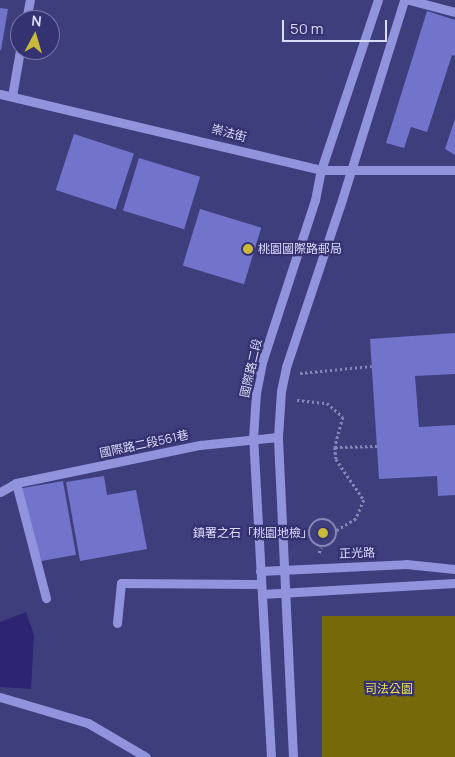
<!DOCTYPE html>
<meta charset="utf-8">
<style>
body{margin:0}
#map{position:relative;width:455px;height:757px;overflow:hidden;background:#3f3e7d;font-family:Manrope,"Noto Sans TC",sans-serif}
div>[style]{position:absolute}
.green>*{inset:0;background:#756909;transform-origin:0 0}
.water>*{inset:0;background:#2d2473}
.building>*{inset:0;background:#7273ca;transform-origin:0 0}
.path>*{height:2.5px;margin-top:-1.25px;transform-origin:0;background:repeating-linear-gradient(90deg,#8586b6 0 2.5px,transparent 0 5px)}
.path>.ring{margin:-1.25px;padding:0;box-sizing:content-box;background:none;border:2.5px solid #8586b6;border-radius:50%}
.minor>*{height:9px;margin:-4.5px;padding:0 4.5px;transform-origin:4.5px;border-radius:4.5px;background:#9194dc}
.dots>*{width:14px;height:14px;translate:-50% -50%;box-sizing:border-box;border:2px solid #353271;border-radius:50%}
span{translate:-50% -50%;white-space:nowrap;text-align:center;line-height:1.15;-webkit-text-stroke:4.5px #353271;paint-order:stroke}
.street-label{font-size:12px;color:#dbddfc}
.poi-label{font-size:12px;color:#dbddfc}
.left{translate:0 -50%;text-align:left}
.right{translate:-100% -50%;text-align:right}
.park-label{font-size:12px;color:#f4e04f}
.north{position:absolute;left:10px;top:10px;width:50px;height:50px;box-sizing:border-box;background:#353271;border:1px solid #7776a9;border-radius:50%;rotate:6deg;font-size:14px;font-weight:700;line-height:20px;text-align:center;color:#dbddfc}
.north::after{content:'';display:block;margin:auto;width:18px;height:22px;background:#cbba39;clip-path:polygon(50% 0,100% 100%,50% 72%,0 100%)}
.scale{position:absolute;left:282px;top:20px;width:105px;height:22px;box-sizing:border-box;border:2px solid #dbddfc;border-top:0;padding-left:6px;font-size:15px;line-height:18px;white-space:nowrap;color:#dbddfc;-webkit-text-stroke:4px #353271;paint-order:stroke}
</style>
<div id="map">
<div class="green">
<i style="left:455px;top:616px;width:141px;height:133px;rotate:90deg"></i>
</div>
<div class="water">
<i style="clip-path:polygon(26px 612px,34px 635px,31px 689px,0 687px,0 622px)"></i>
</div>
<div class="building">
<i style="clip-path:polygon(0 8px,8px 9px,1px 50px,0 50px)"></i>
<i style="clip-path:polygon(427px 11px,455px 20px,455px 56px,452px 55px,427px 132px,411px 127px,404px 148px,386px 143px)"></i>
<i style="clip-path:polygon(455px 119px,455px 155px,445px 149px)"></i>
<i style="left:74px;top:134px;width:63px;height:59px;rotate:18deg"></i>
<i style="left:139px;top:158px;width:64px;height:55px;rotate:17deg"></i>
<i style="left:200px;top:209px;width:64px;height:59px;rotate:17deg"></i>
<i style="clip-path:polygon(455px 333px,455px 374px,415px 376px,419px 427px,455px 425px,455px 495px,438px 496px,437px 476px,379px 479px,370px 339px)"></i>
<i style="clip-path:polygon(104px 476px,107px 495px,136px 490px,147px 549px,80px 561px,66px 482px)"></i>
<i style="left:63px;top:481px;width:75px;height:42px;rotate:80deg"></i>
</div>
<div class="path">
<i style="left:300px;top:373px;width:72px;rotate:-5.6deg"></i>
<i style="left:297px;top:400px;width:30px;rotate:6deg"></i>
<i style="left:327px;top:403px;width:21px;rotate:41deg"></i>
<i style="left:343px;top:417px;width:31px;rotate:105deg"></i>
<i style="left:335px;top:447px;width:12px;rotate:85deg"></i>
<i style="left:336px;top:459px;width:50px;rotate:55.7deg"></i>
<i style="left:364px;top:500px;width:21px;rotate:113deg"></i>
<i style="left:356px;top:519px;width:23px;rotate:149deg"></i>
<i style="left:335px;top:447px;width:42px;rotate:-1.4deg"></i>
<i class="ring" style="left:309px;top:519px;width:25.5px;height:25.5px"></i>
<i style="left:319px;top:553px;width:6px;rotate:-72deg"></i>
</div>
<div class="minor">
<i style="left:409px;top:0;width:48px;rotate:14.6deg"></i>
<i style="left:26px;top:20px;width:20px;rotate:-79deg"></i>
<i style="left:0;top:94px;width:330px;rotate:13.3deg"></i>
<i style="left:321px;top:170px;width:134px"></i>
<i style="left:12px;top:96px;width:47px;rotate:-80.1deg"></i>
<i style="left:16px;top:483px;width:119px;rotate:75.4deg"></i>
<i style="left:0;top:492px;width:18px;rotate:-29deg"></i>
<i style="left:16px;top:483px;width:188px;rotate:-11.7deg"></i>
<i style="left:200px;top:445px;width:78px;rotate:-5.9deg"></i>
<i style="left:260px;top:571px;width:146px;rotate:-2.7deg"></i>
<i style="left:406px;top:564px;width:49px;rotate:5.8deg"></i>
<i style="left:262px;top:594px;width:193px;rotate:-3.3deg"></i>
<i style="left:117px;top:623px;width:40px;rotate:-84.3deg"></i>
<i style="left:121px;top:583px;width:140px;rotate:0.4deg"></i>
<i style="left:0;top:697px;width:92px;rotate:16.5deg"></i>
<i style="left:88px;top:723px;width:67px;rotate:30.4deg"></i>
<i style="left:271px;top:757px;width:320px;rotate:-93.2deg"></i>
<i style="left:253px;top:438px;width:45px;rotate:-86.2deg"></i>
<i style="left:256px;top:393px;width:32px;rotate:-79deg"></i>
<i style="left:262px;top:362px;width:170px;rotate:-71.9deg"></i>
<i style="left:315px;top:200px;width:31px;rotate:-79deg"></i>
<i style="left:321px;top:170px;width:179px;rotate:-71.5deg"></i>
<i style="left:293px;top:757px;width:320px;rotate:-92.7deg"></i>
<i style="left:278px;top:437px;width:46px;rotate:-86.3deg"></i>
<i style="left:281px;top:391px;width:25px;rotate:-78deg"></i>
<i style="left:286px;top:367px;width:170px;rotate:-71.5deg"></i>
<i style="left:340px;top:206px;width:216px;rotate:-72.7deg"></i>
</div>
<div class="dots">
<i style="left:248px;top:249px;background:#cbba39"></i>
<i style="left:323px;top:533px;background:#cbba39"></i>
</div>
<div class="street-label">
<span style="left:229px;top:133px;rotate:14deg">崇法街</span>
<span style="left:251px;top:368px;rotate:-77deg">國際路二段</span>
<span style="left:144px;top:444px;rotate:-12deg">國際路二段561巷</span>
<span style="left:357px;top:553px;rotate:-2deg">正光路</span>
</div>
<div class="poi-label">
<span class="left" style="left:258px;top:249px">桃園國際路郵局</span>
<span class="right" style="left:313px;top:533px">鎮署之石「桃園地檢」</span>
</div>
<div class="park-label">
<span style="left:389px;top:689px">司法公園</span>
</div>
<div class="north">N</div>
<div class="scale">50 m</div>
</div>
